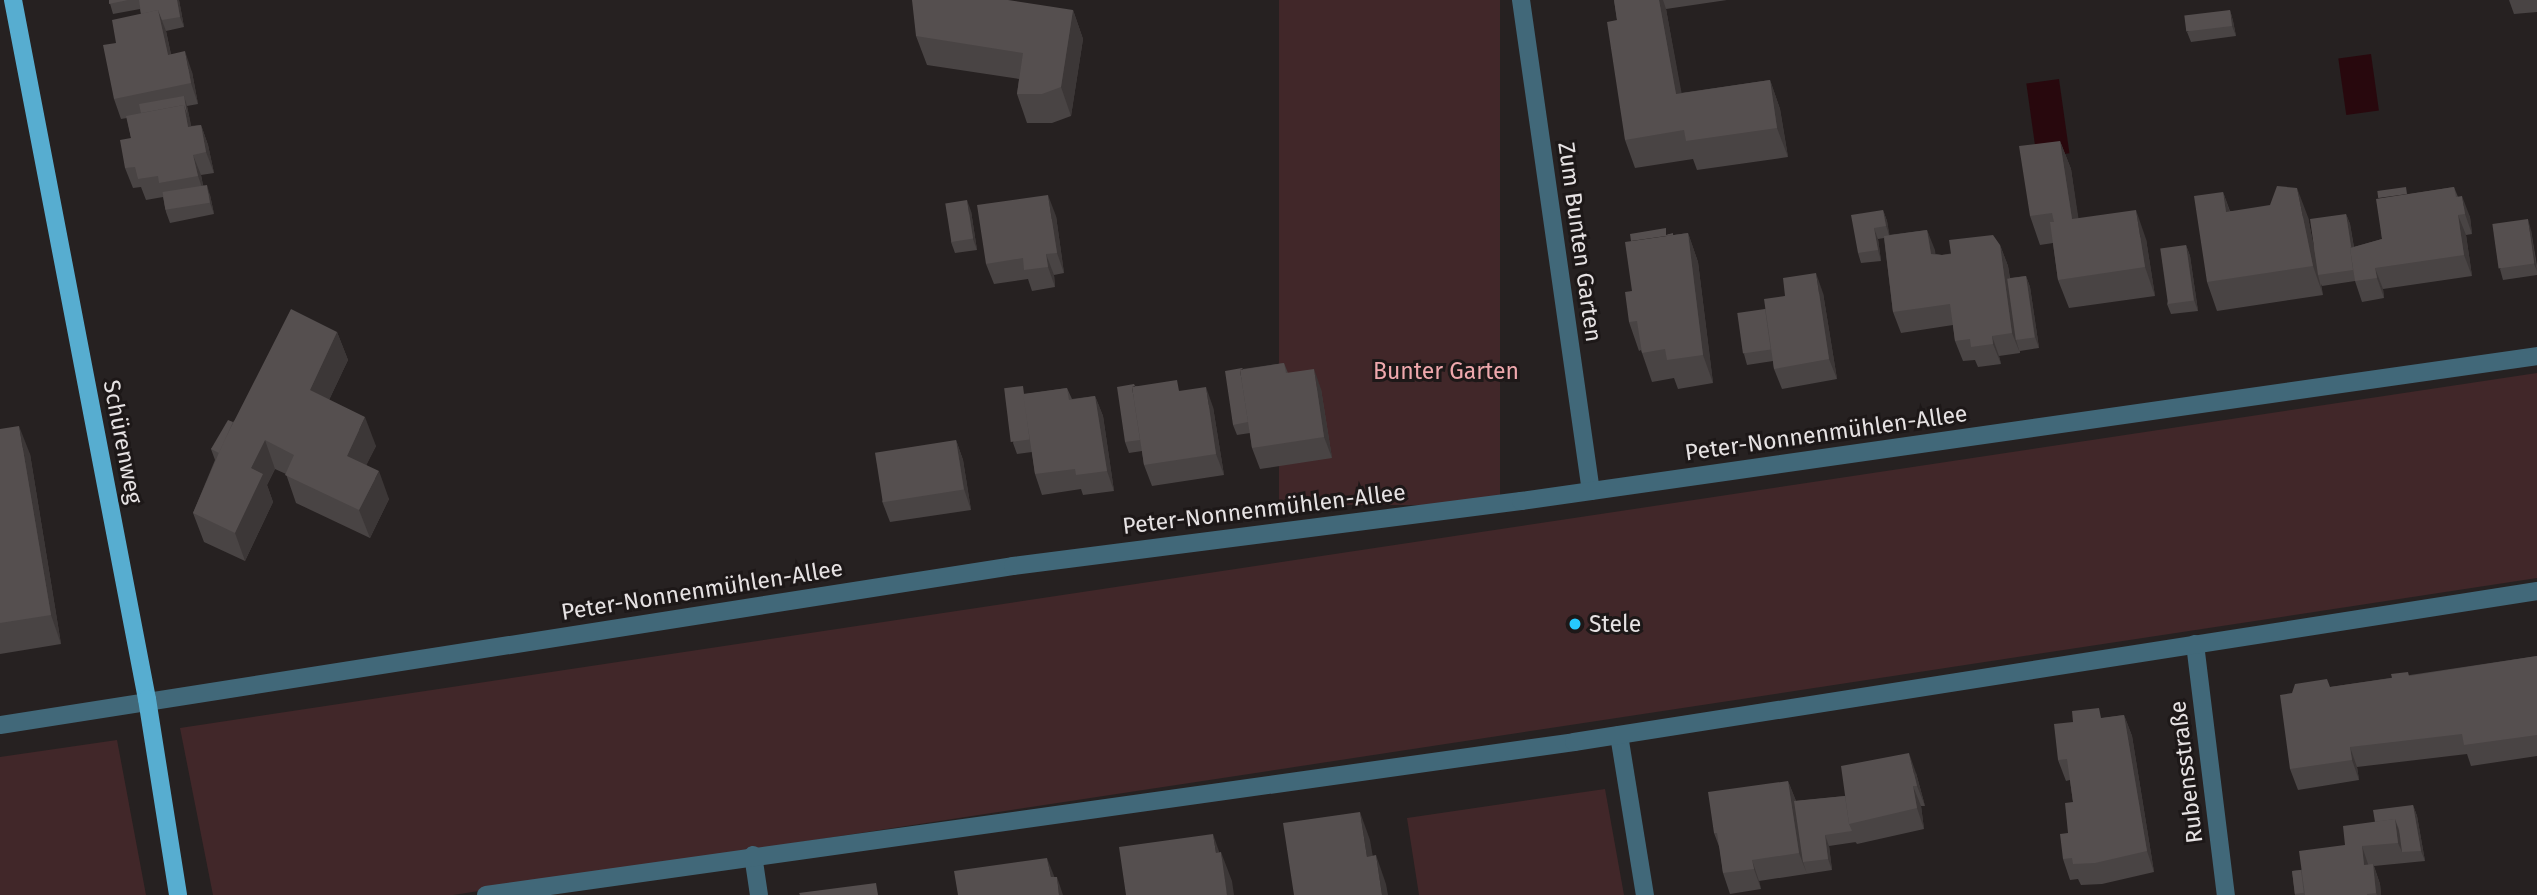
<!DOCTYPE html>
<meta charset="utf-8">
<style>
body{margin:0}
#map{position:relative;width:2537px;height:895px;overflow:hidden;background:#262121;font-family:"Fira Sans",sans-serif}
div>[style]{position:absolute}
.green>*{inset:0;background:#412729;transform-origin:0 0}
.water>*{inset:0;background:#28080d;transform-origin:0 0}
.minor>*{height:18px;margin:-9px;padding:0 9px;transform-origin:9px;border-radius:9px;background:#416879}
.major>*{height:18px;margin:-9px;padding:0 9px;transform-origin:9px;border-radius:9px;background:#57add0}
.wall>*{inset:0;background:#494444}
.shaded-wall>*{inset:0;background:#3c3737}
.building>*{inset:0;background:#554f4f;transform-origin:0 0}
.dots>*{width:19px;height:19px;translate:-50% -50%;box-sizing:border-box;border:4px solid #1d1818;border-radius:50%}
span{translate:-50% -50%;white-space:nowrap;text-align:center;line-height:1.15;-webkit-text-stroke:6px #1d1818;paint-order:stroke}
.street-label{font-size:23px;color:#e6e2e3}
.park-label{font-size:23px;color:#efa8ad}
.poi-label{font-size:23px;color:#e6e2e3}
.left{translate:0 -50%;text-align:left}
</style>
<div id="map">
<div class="green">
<i style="left:1279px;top:0;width:221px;height:505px"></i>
<i style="clip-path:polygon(2537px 373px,2537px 578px,453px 895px,213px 895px,180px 728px)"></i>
<i style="clip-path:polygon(117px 740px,146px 895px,0 895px,0 757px)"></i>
<i style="clip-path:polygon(1605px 789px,1624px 895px,1419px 895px,1407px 818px)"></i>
</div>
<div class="water">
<i style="left:2371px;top:54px;width:57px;height:33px;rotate:82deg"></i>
<i style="left:2059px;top:79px;width:75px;height:33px;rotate:82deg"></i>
</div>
<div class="minor">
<i style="left:1521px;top:0;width:496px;rotate:81.9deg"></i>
<i style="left:2195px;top:644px;width:253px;rotate:83deg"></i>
<i style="left:0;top:725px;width:1025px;rotate:-8.92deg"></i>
<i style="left:1013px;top:566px;width:512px;rotate:-7.29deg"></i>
<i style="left:1521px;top:501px;width:1026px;rotate:-8.12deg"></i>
<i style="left:1619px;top:735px;width:162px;rotate:80.8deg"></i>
<i style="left:753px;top:855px;width:40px;rotate:81.5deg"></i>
<i style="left:486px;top:895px;width:1099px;rotate:-8deg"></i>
<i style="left:1574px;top:742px;width:975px;rotate:-8.91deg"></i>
</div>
<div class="major">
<i style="left:13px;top:0;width:712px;rotate:79.15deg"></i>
<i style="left:147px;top:699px;width:198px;rotate:81deg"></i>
</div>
<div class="wall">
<i style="clip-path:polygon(109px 0,179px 0,184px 27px,166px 31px,171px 54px,192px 72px,198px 104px,187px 106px,191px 126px,201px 125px,208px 145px,214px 173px,201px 175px,203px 185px,210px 195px,214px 214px,170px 223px,166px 212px,163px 197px,146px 200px,141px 187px,133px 188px,125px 168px,131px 138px,127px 118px,121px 119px,114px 99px,116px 43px,141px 14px,140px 9px,113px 14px)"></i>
<i style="clip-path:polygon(1614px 0,1727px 0,1666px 9px,1681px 93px,1770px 80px,1780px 109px,1788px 157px,1697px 170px,1693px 159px,1635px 168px,1625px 140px,1617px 20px)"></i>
<i style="clip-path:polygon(2509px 0,2537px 0,2537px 12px,2514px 14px)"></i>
<i style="clip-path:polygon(1073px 10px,1083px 39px,1071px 116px,1052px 123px,1027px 123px,1017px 94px,1019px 79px,927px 65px,916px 36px)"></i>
<i style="clip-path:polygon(2230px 10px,2233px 21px,2236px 36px,2191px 42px,2187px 32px)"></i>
<i style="clip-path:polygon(2060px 141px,2071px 169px,2078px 219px,2146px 239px,2155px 296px,2069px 308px,2058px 280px,2053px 243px,2040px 245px,2030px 216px)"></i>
<i style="clip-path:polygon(2454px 187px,2458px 197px,2470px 217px,2472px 234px,2466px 235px,2472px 276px,2383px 289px,2384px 298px,2362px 302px,2355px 281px,2322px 286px,2321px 284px,2323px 295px,2217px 311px,2207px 282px,2223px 192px,2230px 211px,2308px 217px,2314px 248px,2346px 214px,2350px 224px,2354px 247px,2382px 239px,2378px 199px)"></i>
<i style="clip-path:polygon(1883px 210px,1887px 221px,1889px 235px,1927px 230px,1935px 254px,1942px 255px,2000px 245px,2008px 266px,2010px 278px,2026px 276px,2030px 287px,2039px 348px,2020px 351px,2020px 353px,1999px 356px,2001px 364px,1978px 367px,1975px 360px,1963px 361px,1955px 341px,1953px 325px,1901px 333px,1893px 312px,1884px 238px,1878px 239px,1881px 261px,1861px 263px,1858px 253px)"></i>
<i style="clip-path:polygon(971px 211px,977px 250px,955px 253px,951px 242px)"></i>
<i style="clip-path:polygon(1056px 216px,1064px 273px,1054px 275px,1055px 287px,1032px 291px,1028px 279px,994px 284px,986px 264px)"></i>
<i style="clip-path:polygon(2531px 230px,2537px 266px,2537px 275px,2503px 280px,2500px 269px)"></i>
<i style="clip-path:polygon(1688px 233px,1698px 262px,1713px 383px,1678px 389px,1674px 378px,1652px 382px,1641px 350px,1639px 351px,1629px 322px,1668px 234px,1674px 235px)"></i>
<i style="clip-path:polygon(2186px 245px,2190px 256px,2198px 311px,2171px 314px,2167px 304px)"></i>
<i style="clip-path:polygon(1823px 293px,1837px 379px,1782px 389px,1774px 369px,1773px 361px,1747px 365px,1744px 354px,1765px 309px,1785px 296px)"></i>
<i style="clip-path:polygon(337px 332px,348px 360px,329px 400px,376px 446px,366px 465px,389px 499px,370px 538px,296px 503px,286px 474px,275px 469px,267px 485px,273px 502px,245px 561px,204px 542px,193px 513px,215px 460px,211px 449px,233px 422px)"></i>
<i style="clip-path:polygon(1284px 363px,1288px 373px,1321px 389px,1332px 458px,1260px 469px,1252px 448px,1250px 433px,1237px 435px,1233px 425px,1243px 369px)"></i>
<i style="clip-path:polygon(1135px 386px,1181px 391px,1213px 407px,1224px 475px,1152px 486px,1144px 465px,1142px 451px,1129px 453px,1125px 442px)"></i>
<i style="clip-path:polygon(1067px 388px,1072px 399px,1095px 396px,1103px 416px,1114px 491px,1083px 495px,1081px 489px,1042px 495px,1035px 474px,1032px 452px,1017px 454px,1013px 443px,1026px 394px)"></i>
<i style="clip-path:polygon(0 429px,30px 454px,61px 644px,0 654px)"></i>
<i style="clip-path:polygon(956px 440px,963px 460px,971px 510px,890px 522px,882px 501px)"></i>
<i style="clip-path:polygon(2537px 656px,2537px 756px,2471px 766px,2467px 754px,2357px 767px,2359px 780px,2298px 790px,2290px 769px,2330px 687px)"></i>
<i style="clip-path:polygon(2124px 715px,2132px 736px,2154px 872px,2102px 884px,2081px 885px,2078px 879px,2070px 880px,2063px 859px,2068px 833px,2073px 802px,2070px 780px,2066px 781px,2058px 760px,2103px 718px)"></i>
<i style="clip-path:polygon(1916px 773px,1925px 806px,1921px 806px,1924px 829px,1857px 844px,1855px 841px,1856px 842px,1829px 846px,1832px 870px,1759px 881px,1761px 889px,1730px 894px,1723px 873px,1720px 849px,1714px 833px,1788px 781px,1796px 801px,1845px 796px)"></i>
<i style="clip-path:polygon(2413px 805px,2417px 816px,2425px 861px,2374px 866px,2380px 884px,2381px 895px,2295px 895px,2292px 871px,2301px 870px,2345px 845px,2375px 822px)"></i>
</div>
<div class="shaded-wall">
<i style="clip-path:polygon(177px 0,179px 0,184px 27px,180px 17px)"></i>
<i style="clip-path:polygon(1659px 0,1663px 0,1666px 9px,1687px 122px,1676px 94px)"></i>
<i style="clip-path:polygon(158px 10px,166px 31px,175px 75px,168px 55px)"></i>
<i style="clip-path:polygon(1073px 10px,1083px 39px,1071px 116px,1061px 87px)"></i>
<i style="clip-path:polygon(2230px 10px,2233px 21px,2236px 36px,2232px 26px)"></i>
<i style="clip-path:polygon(185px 51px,192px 72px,198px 104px,191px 83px)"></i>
<i style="clip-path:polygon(1770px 80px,1780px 109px,1788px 157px,1777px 128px)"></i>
<i style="clip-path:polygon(184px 96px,187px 106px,191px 125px,187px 114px)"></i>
<i style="clip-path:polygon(184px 105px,191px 125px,196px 147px,188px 127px)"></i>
<i style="clip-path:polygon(201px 125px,208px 145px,214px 173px,206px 152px)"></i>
<i style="clip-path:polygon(2060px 141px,2071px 169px,2083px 248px,2072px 219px)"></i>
<i style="clip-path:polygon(193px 155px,201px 175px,205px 196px,198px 176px)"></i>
<i style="clip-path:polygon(207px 185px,210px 195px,214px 214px,210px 203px)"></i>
<i style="clip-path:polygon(2297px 188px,2308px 217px,2319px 275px,2318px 275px,2323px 295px,2313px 266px)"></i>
<i style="clip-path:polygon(2223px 192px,2233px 221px,2226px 212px)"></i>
<i style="clip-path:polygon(1048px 195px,1056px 216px,1064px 273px,1057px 253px)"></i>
<i style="clip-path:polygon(2462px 196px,2470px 217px,2472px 234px,2465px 214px)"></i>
<i style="clip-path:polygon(967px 200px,971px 211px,977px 250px,973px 239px)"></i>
<i style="clip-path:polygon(1883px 210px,1887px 221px,1890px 237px,1886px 226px)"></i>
<i style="clip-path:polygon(2136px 210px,2146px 239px,2155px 296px,2145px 267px)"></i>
<i style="clip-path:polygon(2346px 214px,2350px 224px,2359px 280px,2355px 270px)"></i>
<i style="clip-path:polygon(2458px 215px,2466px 235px,2472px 276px,2464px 255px)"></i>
<i style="clip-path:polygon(2528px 219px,2531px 230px,2537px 271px,2534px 264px)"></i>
<i style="clip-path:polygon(1874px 228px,1878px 239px,1881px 261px,1878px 250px)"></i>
<i style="clip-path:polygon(1927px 230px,1935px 250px,1938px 275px,1931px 254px)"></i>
<i style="clip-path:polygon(1688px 233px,1698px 262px,1713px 383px,1703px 355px)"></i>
<i style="clip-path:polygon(2000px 245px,2008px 266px,2018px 340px,2016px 340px,2020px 353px,2012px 333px)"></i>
<i style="clip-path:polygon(2186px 245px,2190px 256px,2198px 311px,2194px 300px)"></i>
<i style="clip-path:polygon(1046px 254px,1054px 275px,1055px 287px,1048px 267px)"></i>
<i style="clip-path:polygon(2375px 268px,2383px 289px,2384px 298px,2377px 278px)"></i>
<i style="clip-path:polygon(1816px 273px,1823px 293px,1837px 379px,1829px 359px)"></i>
<i style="clip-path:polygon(2026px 276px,2030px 287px,2039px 348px,2035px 337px)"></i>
<i style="clip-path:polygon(337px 332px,348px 360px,320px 419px,310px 390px)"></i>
<i style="clip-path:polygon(1992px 336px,1999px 356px,2001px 364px,1993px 344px)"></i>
<i style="clip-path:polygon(1314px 369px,1321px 389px,1332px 458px,1324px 437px)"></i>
<i style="clip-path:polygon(1206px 387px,1213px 407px,1224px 475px,1216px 454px)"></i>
<i style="clip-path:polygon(1095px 396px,1103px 416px,1114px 491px,1107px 471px)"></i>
<i style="clip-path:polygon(365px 417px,376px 446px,357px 484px,347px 456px)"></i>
<i style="clip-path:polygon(19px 426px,30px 454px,61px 644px,51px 615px)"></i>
<i style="clip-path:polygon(265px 440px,275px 469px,267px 485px,273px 502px,245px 561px,235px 533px,251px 468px)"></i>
<i style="clip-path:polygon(956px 440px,963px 460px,971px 510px,964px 489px)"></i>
<i style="clip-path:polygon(379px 471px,389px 499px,370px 538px,359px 510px)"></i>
<i style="clip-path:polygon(2124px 715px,2132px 736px,2154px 872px,2147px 851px)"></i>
<i style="clip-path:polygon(2350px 747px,2357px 767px,2359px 780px,2352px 760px)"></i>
<i style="clip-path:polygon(1909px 753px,1916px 773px,1925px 806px,1917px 786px)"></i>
<i style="clip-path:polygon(1788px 781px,1796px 801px,1803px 862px,1807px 874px,1799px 853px)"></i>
<i style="clip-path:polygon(1913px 786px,1921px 806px,1924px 829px,1917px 808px)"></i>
<i style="clip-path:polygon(2413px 805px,2417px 816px,2425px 861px,2421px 851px)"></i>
<i style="clip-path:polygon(1360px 812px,1370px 840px,1378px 886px,1367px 857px)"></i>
<i style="clip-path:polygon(2395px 819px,2402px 840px,2402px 852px,2398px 843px)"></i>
<i style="clip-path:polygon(1213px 834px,1222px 860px,1221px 852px,1232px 881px,1234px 895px,1227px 895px,1216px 853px)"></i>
<i style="clip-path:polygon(1825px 835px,1829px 846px,1832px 870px,1828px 859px)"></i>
<i style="clip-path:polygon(2362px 846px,2369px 867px,2364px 865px)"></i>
<i style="clip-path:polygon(1376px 855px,1386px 884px,1388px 895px,1382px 895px)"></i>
<i style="clip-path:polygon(1047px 858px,1058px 886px,1051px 877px)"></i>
<i style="clip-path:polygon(1752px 860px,1759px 881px,1761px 889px,1754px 869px)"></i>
<i style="clip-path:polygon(2373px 864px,2380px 884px,2381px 895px,2377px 895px,2376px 893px)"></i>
<i style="clip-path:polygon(1057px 877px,1063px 895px,1059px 895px)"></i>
</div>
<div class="building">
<i style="clip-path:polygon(109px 0,128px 0,109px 4px)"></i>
<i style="clip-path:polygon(139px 0,177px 0,180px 17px,162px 20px,158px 10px,141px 14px)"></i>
<i style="clip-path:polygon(912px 0,1008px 0,1073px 10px,1061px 87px,1042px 94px,1017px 94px,1023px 53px,916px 36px)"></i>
<i style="clip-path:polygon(1614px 0,1659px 0,1676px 94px,1770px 80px,1777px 128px,1686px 141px,1684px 130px,1625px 140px,1607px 22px,1617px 20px)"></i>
<i style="clip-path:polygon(158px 10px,168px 55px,185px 51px,191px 83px,114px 99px,103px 45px,116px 43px,112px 20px)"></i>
<i style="left:2230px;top:10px;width:16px;height:46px;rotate:83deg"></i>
<i style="clip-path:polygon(184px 96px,187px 114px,184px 105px,141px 113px,139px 104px)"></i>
<i style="clip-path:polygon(184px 105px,188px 127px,201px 125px,206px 152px,193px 155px,198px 176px,159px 183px,158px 176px,138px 179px,135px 167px,125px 168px,120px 140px,131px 138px,126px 116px)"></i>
<i style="clip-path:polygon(2060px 141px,2072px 219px,2136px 210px,2145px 267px,2058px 280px,2050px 222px,2054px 222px,2052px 213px,2030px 216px,2019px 146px)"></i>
<i style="left:207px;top:185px;width:18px;height:45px;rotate:81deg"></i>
<i style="clip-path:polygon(2277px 186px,2297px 188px,2313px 266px,2207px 282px,2194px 196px,2223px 192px,2226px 212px,2270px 205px)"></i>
<i style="left:2406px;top:187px;width:7px;height:29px;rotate:82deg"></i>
<i style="clip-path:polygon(2454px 187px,2456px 197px,2462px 196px,2465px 214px,2458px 215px,2464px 255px,2375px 268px,2377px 278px,2355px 281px,2350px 248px,2382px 239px,2376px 199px)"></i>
<i style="clip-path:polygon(1048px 195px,1057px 253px,1046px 254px,1048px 267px,1024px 270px,1023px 258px,986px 264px,977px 205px)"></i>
<i style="left:967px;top:200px;width:39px;height:22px;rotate:81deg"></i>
<i style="clip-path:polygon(1883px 210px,1886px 226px,1874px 228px,1878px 250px,1858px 253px,1851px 215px)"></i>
<i style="clip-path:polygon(2346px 214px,2351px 247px,2350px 248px,2353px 270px,2318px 275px,2310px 219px)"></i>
<i style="left:2528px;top:219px;width:45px;height:36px;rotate:82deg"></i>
<i style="clip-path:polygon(1666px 228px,1666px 235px,1673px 233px,1673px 235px,1631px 241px,1630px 234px)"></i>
<i style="clip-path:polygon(1927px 230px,1931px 254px,1942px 255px,1951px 254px,1949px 240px,1993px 235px,2000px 245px,2012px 333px,1992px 336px,1993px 344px,1971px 347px,1970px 339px,1955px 341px,1950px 304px,1893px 312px,1884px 236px)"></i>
<i style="clip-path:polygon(1688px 233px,1703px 355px,1667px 360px,1665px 349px,1642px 353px,1637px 321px,1629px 322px,1625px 292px,1632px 291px,1625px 242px)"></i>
<i style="left:2186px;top:245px;width:56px;height:26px;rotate:82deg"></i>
<i style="clip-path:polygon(1816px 273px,1829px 359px,1774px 369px,1764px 299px,1785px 296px,1783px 278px)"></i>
<i style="left:2026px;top:276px;width:62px;height:19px;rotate:82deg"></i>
<i style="clip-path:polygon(291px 309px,337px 332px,310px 390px,365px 417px,347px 456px,379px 471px,359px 510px,285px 475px,294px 455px,265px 440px,251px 468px,263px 474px,235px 533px,193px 513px,224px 441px)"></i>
<i style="left:1765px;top:309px;width:41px;height:28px;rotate:82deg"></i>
<i style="clip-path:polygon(1284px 363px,1286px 373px,1314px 369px,1324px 437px,1252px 448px,1240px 370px)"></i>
<i style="clip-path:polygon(1242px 368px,1243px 369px,1240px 370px,1248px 422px,1233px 425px,1225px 371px)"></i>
<i style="clip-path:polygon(1177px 380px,1179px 391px,1206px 387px,1216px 454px,1144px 465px,1132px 387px)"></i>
<i style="clip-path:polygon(1134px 384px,1135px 386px,1132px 387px,1140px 440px,1125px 442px,1117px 387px)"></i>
<i style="left:1023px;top:386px;width:54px;height:19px;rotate:83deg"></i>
<i style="clip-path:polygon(1067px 388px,1069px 400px,1095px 396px,1107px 471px,1076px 475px,1075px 469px,1035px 474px,1023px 394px)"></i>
<i style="clip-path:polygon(228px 420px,233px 422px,219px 453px,211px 449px)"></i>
<i style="clip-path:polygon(19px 426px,51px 615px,0 623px,0 429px)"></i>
<i style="left:956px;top:440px;width:50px;height:82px;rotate:81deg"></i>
<i style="clip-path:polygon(2537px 656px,2537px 735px,2464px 745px,2462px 734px,2350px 747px,2352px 760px,2290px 769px,2280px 695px,2292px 693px,2295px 684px,2327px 679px,2330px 687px,2392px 678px,2391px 674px,2408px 672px,2409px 676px)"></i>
<i style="clip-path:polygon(2099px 708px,2101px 718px,2124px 715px,2147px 851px,2095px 863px,2073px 864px,2072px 858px,2063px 859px,2060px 834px,2068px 833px,2065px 803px,2073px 802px,2067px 759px,2058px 760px,2054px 724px,2073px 722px,2072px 711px)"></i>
<i style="clip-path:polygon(1909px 753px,1917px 786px,1913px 786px,1917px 808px,1849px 824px,1841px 766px)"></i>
<i style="clip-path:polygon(1788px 781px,1799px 853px,1752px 860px,1754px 869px,1723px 873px,1717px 833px,1714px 833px,1708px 792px)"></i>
<i style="clip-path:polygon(1845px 796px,1849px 824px,1852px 831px,1825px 835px,1828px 859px,1803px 862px,1794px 801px)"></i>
<i style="clip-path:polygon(2413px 805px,2421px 851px,2402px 852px,2399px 829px,2395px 819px,2375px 822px,2373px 810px)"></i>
<i style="clip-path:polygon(1360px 812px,1367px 857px,1376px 855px,1382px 895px,1294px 895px,1283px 823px)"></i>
<i style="clip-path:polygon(2395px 819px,2398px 843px,2362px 846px,2364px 865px,2373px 864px,2376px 893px,2367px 894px,2367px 895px,2305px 895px,2299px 851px,2345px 845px,2343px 826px)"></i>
<i style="clip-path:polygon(1213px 834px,1216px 853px,1221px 852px,1227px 895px,1126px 895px,1119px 847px)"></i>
<i style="clip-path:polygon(1047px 858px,1051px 877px,1057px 877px,1059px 895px,958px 895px,954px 871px)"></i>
<i style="left:2301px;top:870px;width:23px;height:9px;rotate:83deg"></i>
<i style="clip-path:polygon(876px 883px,878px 895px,800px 895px,799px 893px)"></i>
</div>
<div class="dots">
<i style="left:1575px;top:624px;background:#26c9fe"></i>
</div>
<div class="street-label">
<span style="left:1580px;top:242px;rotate:82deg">Zum Bunten Garten</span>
<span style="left:1826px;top:433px;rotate:-8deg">Peter-Nonnenmühlen-Allee</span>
<span style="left:123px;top:442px;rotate:79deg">Schürenweg</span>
<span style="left:1264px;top:509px;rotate:-7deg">Peter-Nonnenmühlen-Allee</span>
<span style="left:702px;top:590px;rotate:-9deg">Peter-Nonnenmühlen-Allee</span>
<span style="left:2186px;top:772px;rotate:-97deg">Rubensstraße</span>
</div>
<div class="park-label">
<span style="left:1446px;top:371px">Bunter Garten</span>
</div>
<div class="poi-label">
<span class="left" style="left:1589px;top:624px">Stele</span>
</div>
</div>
